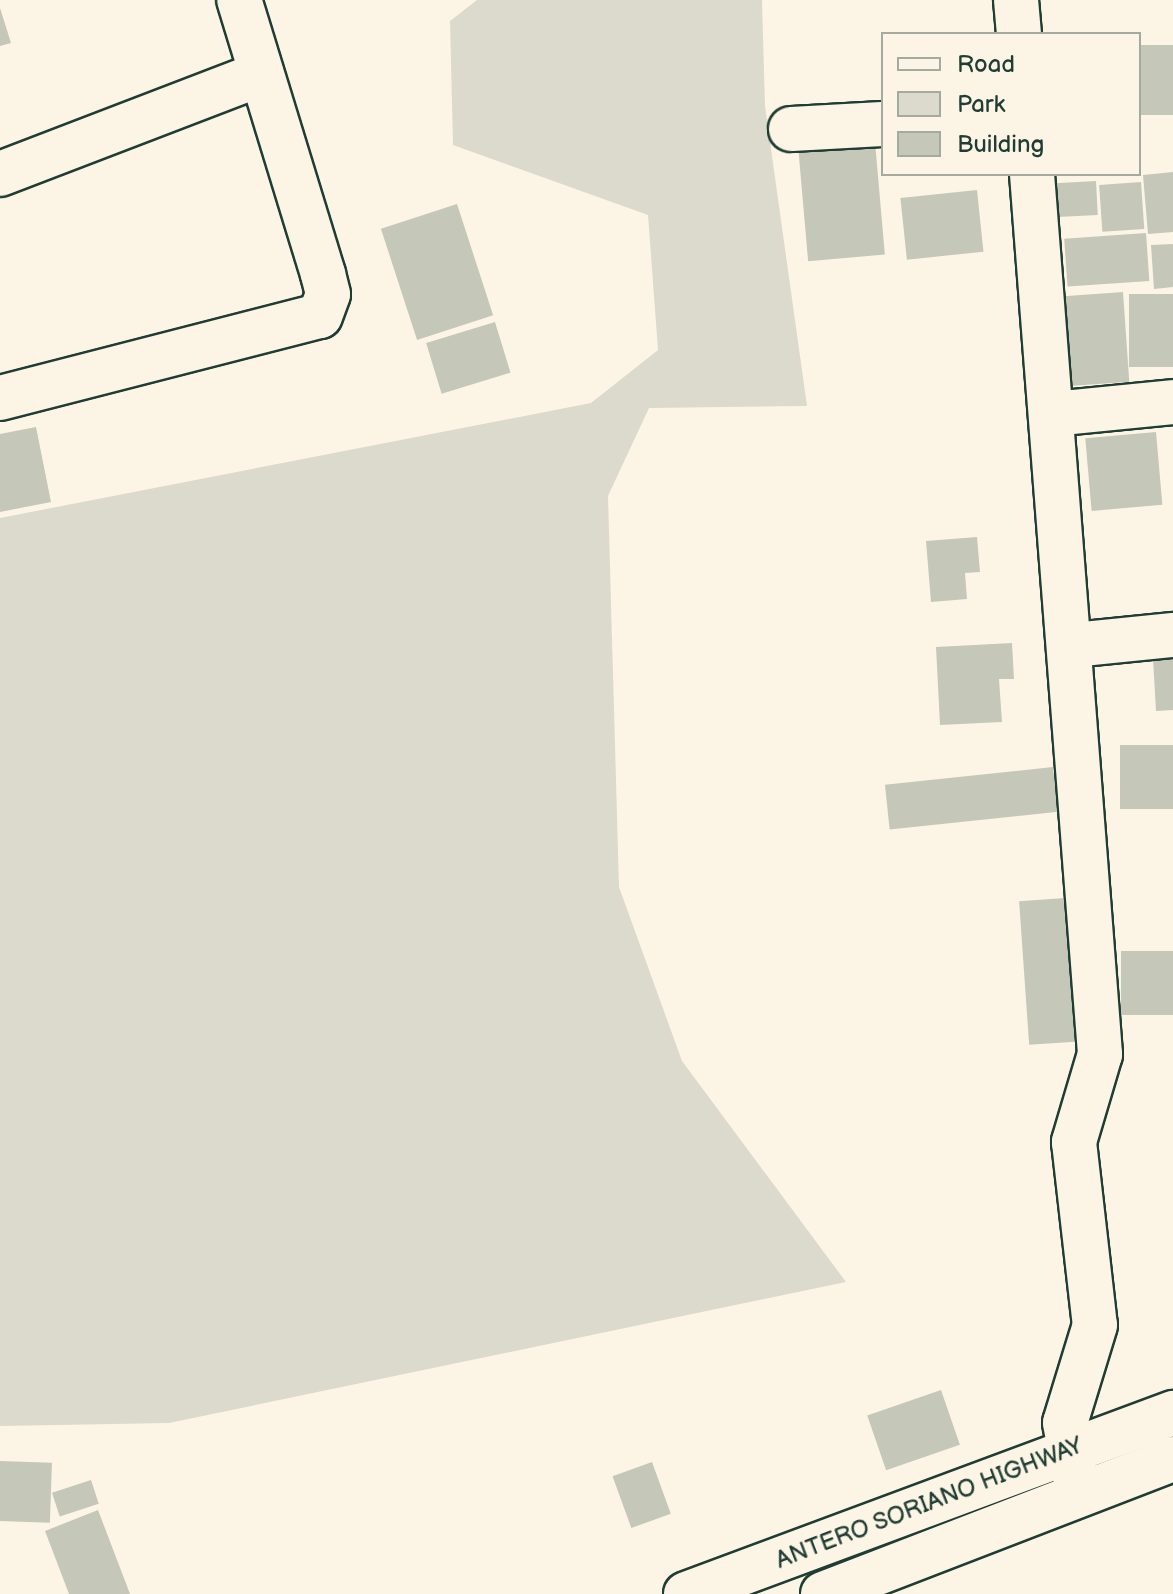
<!DOCTYPE html>
<style>
body{margin:0}
#map{position:relative;width:1173px;height:1594px;overflow:hidden;background:#fcf5e5;font-family:"Balsamiq Sans",sans-serif}
div>[style]{position:absolute}
.green>*{inset:0;background:#dcdacc}
.building>*{inset:0;background:#c5c7b9;transform-origin:0 0}
.roads{filter:drop-shadow(2px 0 #1f3d34) drop-shadow(-2px 0 #1f3d34) drop-shadow(0 2px #1f3d34) drop-shadow(0 -2px #1f3d34)}
.minor>*{height:44px;margin:-22px;padding:0 22px;transform-origin:22px;border-radius:22px;background:#fcf5e5}
.major>*{height:44px;margin:-22px;padding:0 22px;transform-origin:22px;border-radius:22px;background:#fcf5e5}
span{translate:-50% -50%;white-space:nowrap;text-align:center;line-height:1.15;-webkit-text-stroke:6px #fcf5e5;paint-order:stroke}
.street-label{font-size:24px;color:#1f3d34}
.legend{position:absolute;left:881px;top:32px;width:260px;height:144px;box-sizing:border-box;background:#fcf5e5;border:2px solid #a4ab9e;margin:0;padding:10px 14px;list-style:none;font-size:24px;color:#1f3d34}
.legend li{display:flex;align-items:center;gap:16px;height:40px}
.legend b{width:40px;border:2px solid #a4ab9e}
</style>
<div id="map">
<div class="green">
<i style="clip-path:polygon(477px 0,762px 0,765px 106px,807px 406px,649px 408px,608px 496px,619px 887px,682px 1061px,846px 1282px,169px 1423px,0 1426px,0 518px,591px 403px,658px 350px,648px 215px,453px 145px,450px 21px)"></i>
</div>
<div class="building">
<i style="clip-path:polygon(0 8px,11px 43px,0 46px)"></i>
<i style="left:1173px;top:45px;width:70px;height:34px;rotate:90deg"></i>
<i style="left:875px;top:142px;width:113px;height:77px;rotate:85deg"></i>
<i style="clip-path:polygon(1173px 172px,1173px 232px,1148px 234px,1143px 175px)"></i>
<i style="left:1096px;top:181px;width:34px;height:46px;rotate:87deg"></i>
<i style="left:1141px;top:182px;width:47px;height:42px;rotate:86deg"></i>
<i style="left:977px;top:190px;width:62px;height:77px;rotate:84deg"></i>
<i style="left:457px;top:204px;width:117px;height:80px;rotate:72deg"></i>
<i style="left:1146px;top:233px;width:48px;height:82px;rotate:86deg"></i>
<i style="clip-path:polygon(1173px 244px,1173px 287px,1154px 289px,1151px 245px)"></i>
<i style="left:1123px;top:292px;width:90px;height:63px;rotate:86deg"></i>
<i style="left:1173px;top:294px;width:73px;height:44px;rotate:90deg"></i>
<i style="left:495px;top:322px;width:53px;height:72px;rotate:73deg"></i>
<i style="clip-path:polygon(36px 427px,51px 502px,0 512px,0 434px)"></i>
<i style="left:1156px;top:432px;width:73px;height:71px;rotate:85deg"></i>
<i style="clip-path:polygon(977px 537px,980px 572px,965px 573px,967px 599px,931px 602px,926px 541px)"></i>
<i style="clip-path:polygon(1173px 640px,1173px 710px,1156px 711px,1152px 641px)"></i>
<i style="clip-path:polygon(1012px 643px,1014px 679px,999px 679px,1002px 722px,940px 725px,936px 647px)"></i>
<i style="left:1173px;top:745px;width:64px;height:53px;rotate:90deg"></i>
<i style="left:1053px;top:767px;width:45px;height:169px;rotate:84deg"></i>
<i style="left:1065px;top:898px;width:144px;height:46px;rotate:86deg"></i>
<i style="left:1173px;top:951px;width:64px;height:52px;rotate:90deg"></i>
<i style="left:941px;top:1390px;width:58px;height:78px;rotate:71deg"></i>
<i style="left:0;top:1461px;width:52px;height:60px;rotate:2deg"></i>
<i style="left:652px;top:1462px;width:55px;height:42px;rotate:70deg"></i>
<i style="left:91px;top:1480px;width:25px;height:41px;rotate:72deg"></i>
<i style="clip-path:polygon(98px 1510px,127px 1586px,130px 1594px,69px 1594px,45px 1531px)"></i>
</div>
<div class="roads">
<div class="minor">
<i style="left:1016px;top:0;width:34px;rotate:85deg"></i>
<i style="left:791px;top:129px;width:92px;rotate:-3.1deg"></i>
<i style="left:0;top:174px;width:276px;rotate:-21deg"></i>
<i style="left:1032px;top:174px;width:883px;rotate:85.58deg"></i>
<i style="left:1100px;top:1054px;width:92px;rotate:106.5deg"></i>
<i style="left:1074px;top:1142px;width:184px;rotate:83.5deg"></i>
<i style="left:1095px;top:1325px;width:102px;rotate:107deg"></i>
<i style="left:1065px;top:1423px;width:64px;rotate:79.2deg"></i>
<i style="left:0;top:398px;width:330px;rotate:-14.4deg"></i>
<i style="left:320px;top:316px;width:23px;rotate:-70deg"></i>
<i style="left:328px;top:294px;width:21px;rotate:-104deg"></i>
<i style="left:323px;top:274px;width:287px;rotate:-107deg"></i>
<i style="left:1053px;top:414px;width:121px;rotate:-5.7deg"></i>
<i style="left:1074px;top:645px;width:100px;rotate:-5.8deg"></i>
</div>
<div class="major">
<i style="left:686px;top:1594px;width:520px;rotate:-20.39deg"></i>
<i style="left:823px;top:1594px;width:375px;rotate:-21.1deg"></i>
</div>
</div>
<div class="street-label">
<span style="left:929px;top:1503px;rotate:-21deg">ANTERO SORIANO HIGHWAY</span>
</div>
<ul class="legend">
<li><b style="height:10px;background:#fcf5e5"></b>Road</li>
<li><b style="height:22px;background:#dcdacc"></b>Park</li>
<li><b style="height:22px;background:#c5c7b9"></b>Building</li>
</ul>
</div>
